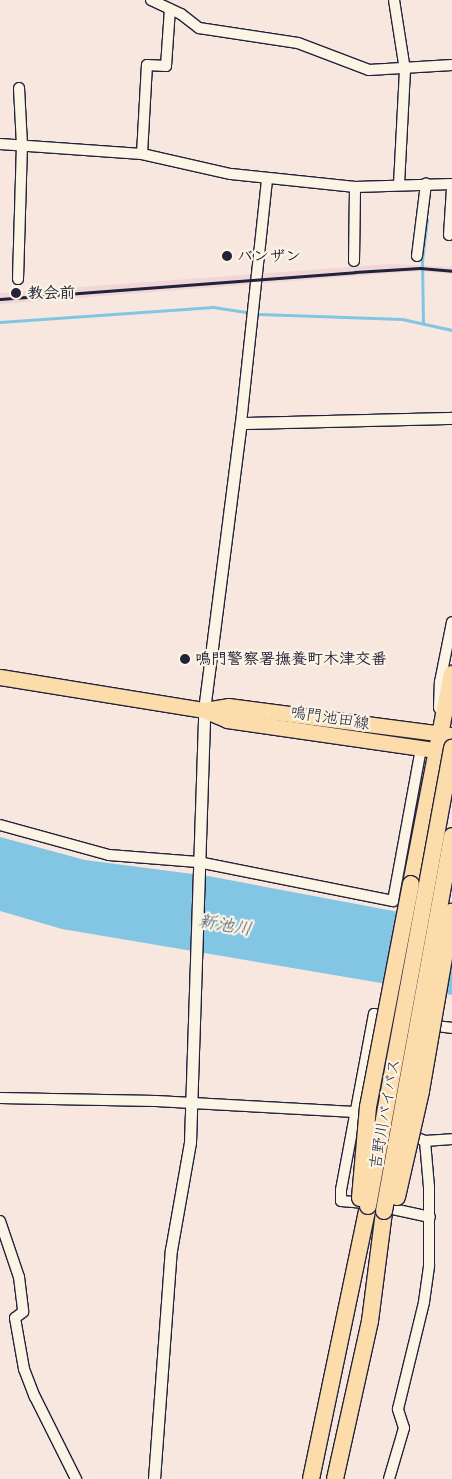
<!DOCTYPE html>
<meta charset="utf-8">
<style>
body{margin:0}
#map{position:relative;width:452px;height:1479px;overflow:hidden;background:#f7e7df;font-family:Sriracha,"Klee One",sans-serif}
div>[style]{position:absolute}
.built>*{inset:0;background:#f1d6d8}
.water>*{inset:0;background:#83c6e4}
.stream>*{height:3px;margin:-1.5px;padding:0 1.5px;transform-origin:1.5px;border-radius:1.5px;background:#83c6e4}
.roads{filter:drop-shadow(1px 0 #22223b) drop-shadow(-1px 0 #22223b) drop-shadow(0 1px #22223b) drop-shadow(0 -1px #22223b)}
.minor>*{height:10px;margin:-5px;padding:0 5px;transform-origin:5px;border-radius:5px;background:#fcf5e5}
.tertiary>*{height:11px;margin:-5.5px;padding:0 5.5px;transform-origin:5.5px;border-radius:5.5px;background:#fcf5e5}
.primary>*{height:15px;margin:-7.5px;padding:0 7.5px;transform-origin:7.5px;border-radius:7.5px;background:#fddcac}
.trunk>*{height:16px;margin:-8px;padding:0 8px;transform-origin:8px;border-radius:8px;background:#fddcac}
.rail>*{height:3px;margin:-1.5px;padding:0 1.5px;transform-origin:1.5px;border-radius:1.5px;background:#22223b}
.bridges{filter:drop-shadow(1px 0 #22223b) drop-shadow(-1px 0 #22223b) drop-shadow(0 1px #22223b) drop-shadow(0 -1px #22223b)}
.trunk-bridge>*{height:16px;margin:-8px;padding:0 8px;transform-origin:8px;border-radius:8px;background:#fddcac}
.dots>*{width:14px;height:14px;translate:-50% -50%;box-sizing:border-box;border:2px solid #fcf5e5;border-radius:50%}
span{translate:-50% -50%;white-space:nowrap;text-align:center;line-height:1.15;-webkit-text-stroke:4.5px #fcf5e5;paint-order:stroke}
.poi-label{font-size:16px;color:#22223b;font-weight:700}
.left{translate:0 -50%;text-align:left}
.street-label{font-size:16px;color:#22223b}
.water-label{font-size:18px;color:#3f536e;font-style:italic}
</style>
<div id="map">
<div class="built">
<i style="clip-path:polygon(390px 264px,452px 267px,452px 274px,420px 271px,0 304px,0 293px)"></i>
</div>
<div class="water">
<i style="clip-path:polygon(0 837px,85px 860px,208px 876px,452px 922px,452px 995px,62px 929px,0 911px)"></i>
</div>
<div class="stream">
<i style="left:0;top:322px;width:214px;rotate:-4deg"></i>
<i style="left:213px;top:307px;width:47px;rotate:8.7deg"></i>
<i style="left:259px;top:314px;width:143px;rotate:2deg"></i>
<i style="left:402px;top:319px;width:51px;rotate:12.4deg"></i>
<i style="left:423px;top:323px;width:62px;rotate:-90.9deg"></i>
<i style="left:422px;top:261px;width:42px;rotate:-83.2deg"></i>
</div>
<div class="roads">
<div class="minor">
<i style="left:151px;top:0;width:33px;rotate:25deg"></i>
<i style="left:181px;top:14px;width:23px;rotate:38deg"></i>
<i style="left:199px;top:28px;width:100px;rotate:8.6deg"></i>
<i style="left:298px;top:43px;width:76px;rotate:20.8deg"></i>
<i style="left:369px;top:70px;width:83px;rotate:-3.4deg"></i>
<i style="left:394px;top:0;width:71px;rotate:81.1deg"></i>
<i style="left:405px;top:70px;width:113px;rotate:93deg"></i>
<i style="left:0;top:144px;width:142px;rotate:4deg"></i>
<i style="left:142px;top:154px;width:91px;rotate:12.7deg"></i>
<i style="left:231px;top:174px;width:125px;rotate:6deg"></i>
<i style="left:355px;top:187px;width:97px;rotate:-1.8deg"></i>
<i style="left:142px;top:154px;width:89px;rotate:-86.8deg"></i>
<i style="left:147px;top:65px;width:19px;rotate:3deg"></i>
<i style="left:166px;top:66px;width:57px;rotate:-86deg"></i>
<i style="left:449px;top:235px;width:46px;rotate:-86.3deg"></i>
<i style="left:417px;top:256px;width:73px;rotate:-82.9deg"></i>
<i style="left:354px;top:261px;width:74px;rotate:-89.2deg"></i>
<i style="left:18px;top:279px;width:134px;rotate:-88.3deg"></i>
<i style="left:22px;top:145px;width:57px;rotate:-93deg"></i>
<i style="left:241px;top:423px;width:246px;rotate:-83.9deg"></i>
<i style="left:439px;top:708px;width:26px;rotate:-88deg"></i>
<i style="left:440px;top:682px;width:61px;rotate:-78.7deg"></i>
<i style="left:0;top:825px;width:113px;rotate:15.4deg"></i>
<i style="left:109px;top:855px;width:89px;rotate:4.5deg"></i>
<i style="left:198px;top:862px;width:199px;rotate:11.3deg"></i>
<i style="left:393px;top:901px;width:155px;rotate:-79.6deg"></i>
<i style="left:428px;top:1025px;width:24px;rotate:7deg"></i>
<i style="left:0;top:1098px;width:156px;rotate:1.1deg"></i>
<i style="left:156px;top:1101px;width:199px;rotate:3.2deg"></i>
<i style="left:355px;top:1112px;width:76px;rotate:22.5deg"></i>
<i style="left:425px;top:1141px;width:27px;rotate:-4deg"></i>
<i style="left:365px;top:1203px;width:24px;rotate:-175deg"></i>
<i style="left:341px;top:1201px;width:11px;rotate:-90deg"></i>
<i style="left:341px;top:1190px;width:179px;rotate:-79.4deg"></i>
<i style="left:374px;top:1014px;width:16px;rotate:11deg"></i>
<i style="left:379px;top:1206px;width:52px;rotate:12.2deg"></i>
<i style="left:0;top:1221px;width:59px;rotate:71.3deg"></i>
<i style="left:19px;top:1277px;width:35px;rotate:83deg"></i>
<i style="left:23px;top:1312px;width:10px;rotate:143deg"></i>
<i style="left:15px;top:1318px;width:52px;rotate:80deg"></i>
<i style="left:24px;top:1369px;width:30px;rotate:69deg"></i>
<i style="left:35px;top:1397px;width:92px;rotate:63.4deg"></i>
<i style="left:389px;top:1479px;width:53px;rotate:-73.6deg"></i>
<i style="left:404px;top:1428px;width:20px;rotate:-108deg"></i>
<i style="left:398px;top:1409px;width:110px;rotate:-76.3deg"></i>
<i style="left:424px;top:1302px;width:37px;rotate:-82deg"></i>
<i style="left:429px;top:1265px;width:78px;rotate:-90deg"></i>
<i style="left:429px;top:1187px;width:46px;rotate:-95deg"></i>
</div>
<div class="tertiary">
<i style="left:154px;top:1479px;width:230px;rotate:-85.8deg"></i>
<i style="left:171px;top:1250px;width:110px;rotate:-80deg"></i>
<i style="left:190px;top:1142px;width:432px;rotate:-88.1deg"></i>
<i style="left:204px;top:710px;width:289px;rotate:-82.7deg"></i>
<i style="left:241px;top:423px;width:211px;rotate:-1.4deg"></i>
</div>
<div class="primary">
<i style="left:0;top:677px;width:207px;rotate:9.2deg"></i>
<i style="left:204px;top:710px;width:25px;rotate:23deg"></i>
<i style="left:227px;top:720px;width:223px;rotate:8.2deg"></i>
<i style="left:204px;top:710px;width:24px;rotate:-9deg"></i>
<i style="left:228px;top:706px;width:226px;rotate:7.4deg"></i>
</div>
<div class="trunk">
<i style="left:411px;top:884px;width:214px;rotate:-79deg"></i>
<i style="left:311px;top:1479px;width:279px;rotate:-78.2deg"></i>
<i style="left:335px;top:1479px;width:162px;rotate:-77.5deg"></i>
<i style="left:370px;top:1321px;width:111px;rotate:-82.7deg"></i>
</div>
</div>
<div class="rail">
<i style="left:0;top:299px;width:356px;rotate:-4.3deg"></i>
<i style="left:355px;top:272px;width:65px;rotate:-3.5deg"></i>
<i style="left:420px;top:268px;width:32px;rotate:5deg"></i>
</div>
<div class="bridges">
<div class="trunk-bridge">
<i style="left:397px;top:1197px;width:109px;rotate:-77.2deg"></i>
<i style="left:421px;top:1091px;width:182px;rotate:-80.2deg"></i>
<i style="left:360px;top:1198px;width:91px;rotate:-85deg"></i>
<i style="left:368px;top:1107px;width:227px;rotate:-79.1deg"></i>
<i style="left:368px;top:1206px;width:466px;rotate:-79.6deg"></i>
<i style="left:384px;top:1211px;width:381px;rotate:-79.7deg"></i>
</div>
</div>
<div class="dots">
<i style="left:227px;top:256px;background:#22223b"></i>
<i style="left:16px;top:293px;background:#22223b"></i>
<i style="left:185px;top:659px;background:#22223b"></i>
</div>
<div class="poi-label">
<span class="left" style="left:237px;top:256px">バンザン</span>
<span class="left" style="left:27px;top:293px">教会前</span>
<span class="left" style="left:195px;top:659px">鳴門警察署撫養町木津交番</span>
</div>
<div class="street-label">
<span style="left:330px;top:718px;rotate:9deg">鳴門池田線</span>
<span style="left:385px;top:1114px;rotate:-80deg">吉野川バイパス</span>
</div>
<div class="water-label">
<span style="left:225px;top:925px;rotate:10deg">新池川</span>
</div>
</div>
